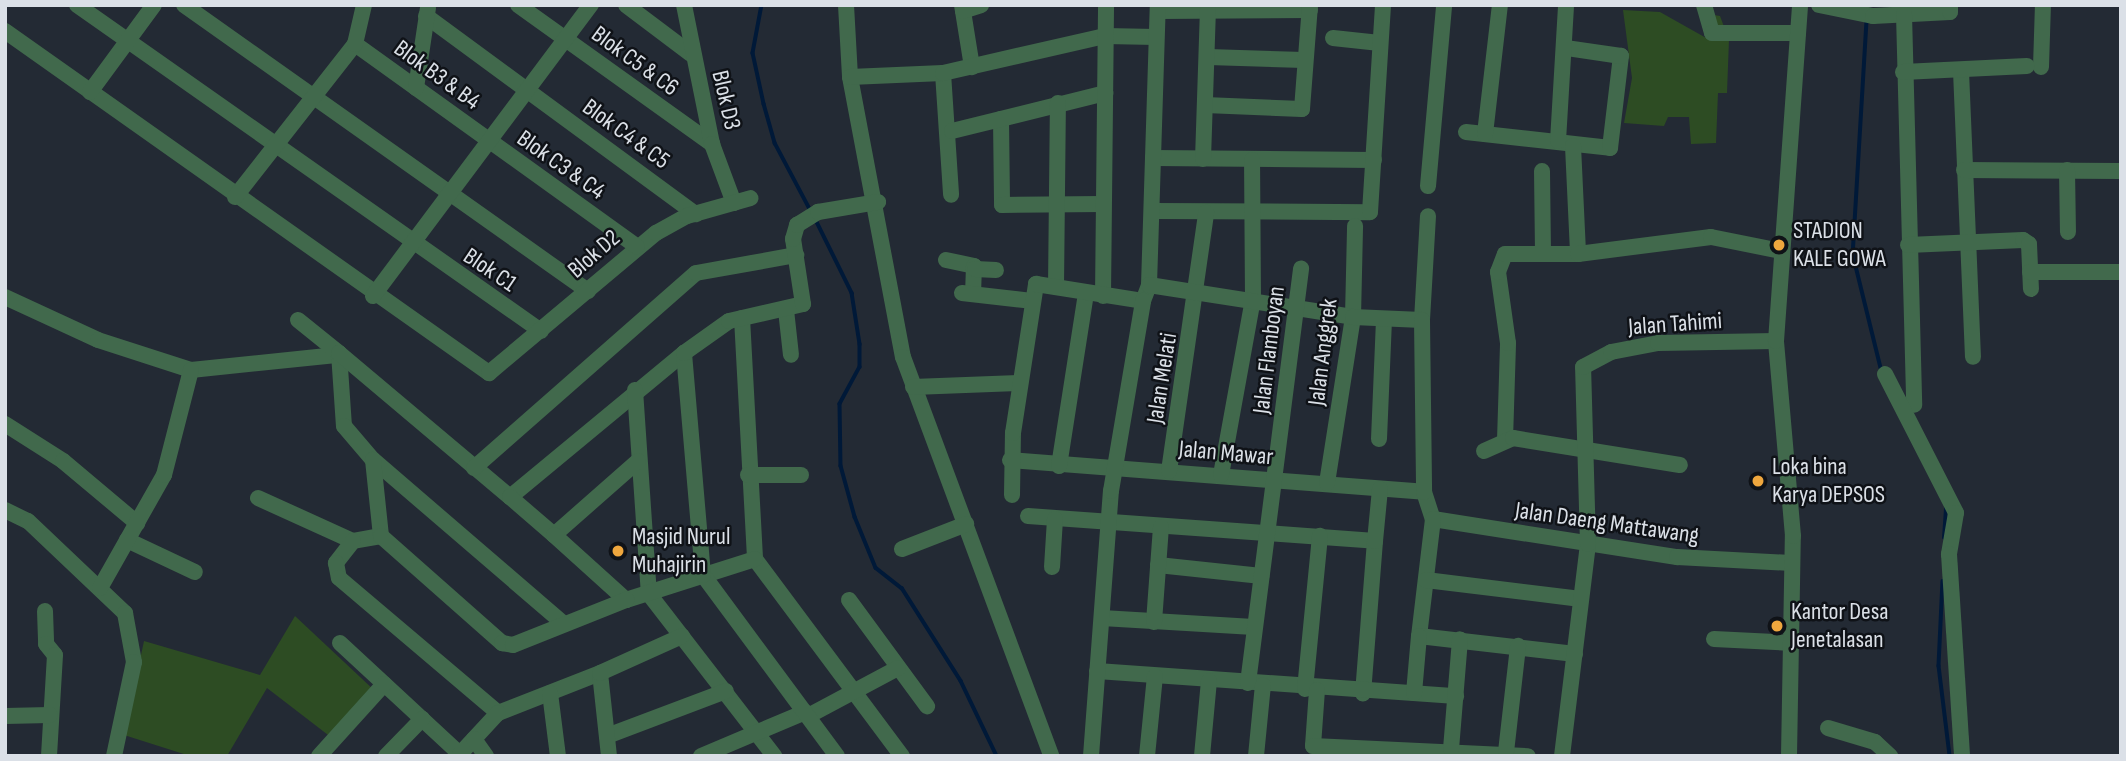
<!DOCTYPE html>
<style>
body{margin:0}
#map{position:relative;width:2126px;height:761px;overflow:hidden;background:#232a34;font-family:"Sofia Sans Condensed",sans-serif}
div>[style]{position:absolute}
.green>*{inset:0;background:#2d4c23}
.stream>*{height:3.5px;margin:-1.75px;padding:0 1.75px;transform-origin:1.75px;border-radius:1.75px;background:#001938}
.minor>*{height:16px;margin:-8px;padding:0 8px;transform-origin:8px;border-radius:8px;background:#41694c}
.dots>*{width:19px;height:19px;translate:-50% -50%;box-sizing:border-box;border:4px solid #0f1217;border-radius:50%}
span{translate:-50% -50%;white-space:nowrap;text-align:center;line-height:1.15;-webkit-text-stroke:5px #0f1217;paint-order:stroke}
.street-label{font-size:24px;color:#dbe0e7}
.poi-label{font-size:24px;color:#dbe0e7}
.left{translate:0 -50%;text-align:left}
.frame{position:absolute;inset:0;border:7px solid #dbe0e7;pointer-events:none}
</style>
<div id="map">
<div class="green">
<i style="clip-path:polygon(1623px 10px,1660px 12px,1708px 39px,1708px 14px,1720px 16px,1729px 40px,1727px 93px,1718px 93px,1716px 143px,1691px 144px,1689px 117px,1668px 117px,1664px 126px,1624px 123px,1632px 78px)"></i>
<i style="clip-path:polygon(295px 616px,375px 691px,332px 738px,267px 688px,227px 756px,190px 756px,124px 735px,144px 641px,260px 675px)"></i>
</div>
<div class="stream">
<i style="left:762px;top:5px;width:49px;rotate:100.6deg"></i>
<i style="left:753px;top:53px;width:52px;rotate:77.8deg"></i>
<i style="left:764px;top:104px;width:41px;rotate:74.2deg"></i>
<i style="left:775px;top:143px;width:77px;rotate:62.1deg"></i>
<i style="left:1867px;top:21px;width:233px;rotate:93.4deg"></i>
<i style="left:1853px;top:254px;width:122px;rotate:76.2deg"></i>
<i style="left:815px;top:218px;width:84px;rotate:63.7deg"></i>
<i style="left:852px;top:293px;width:52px;rotate:81.1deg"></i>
<i style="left:860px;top:344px;width:23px;rotate:90deg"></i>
<i style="left:860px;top:367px;width:42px;rotate:118.4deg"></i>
<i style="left:840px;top:404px;width:62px;rotate:89.1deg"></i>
<i style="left:841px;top:466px;width:53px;rotate:74.6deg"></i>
<i style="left:855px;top:517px;width:55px;rotate:67.6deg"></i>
<i style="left:876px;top:568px;width:33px;rotate:38deg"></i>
<i style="left:902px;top:588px;width:110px;rotate:57.6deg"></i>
<i style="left:961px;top:681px;width:83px;rotate:64.4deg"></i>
<i style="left:1944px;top:538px;width:31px;rotate:-86deg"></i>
<i style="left:1943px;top:581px;width:85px;rotate:92.7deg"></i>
<i style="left:1939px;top:666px;width:91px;rotate:83deg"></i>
</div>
<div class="minor">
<i style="left:77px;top:5px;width:567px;rotate:35.09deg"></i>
<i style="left:184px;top:5px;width:495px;rotate:35.3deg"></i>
<i style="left:518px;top:5px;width:239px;rotate:35.6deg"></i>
<i style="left:626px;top:5px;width:81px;rotate:37deg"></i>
<i style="left:684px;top:5px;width:142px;rotate:78.6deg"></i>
<i style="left:712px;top:144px;width:63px;rotate:69.6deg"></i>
<i style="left:846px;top:5px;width:72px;rotate:86.8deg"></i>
<i style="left:850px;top:77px;width:285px;rotate:79.3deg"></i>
<i style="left:903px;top:357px;width:426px;rotate:69.6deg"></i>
<i style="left:962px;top:5px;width:63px;rotate:80.8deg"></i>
<i style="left:1704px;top:5px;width:29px;rotate:74deg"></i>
<i style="left:1712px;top:33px;width:86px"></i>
<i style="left:1819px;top:5px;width:55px;rotate:11.5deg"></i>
<i style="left:1873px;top:16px;width:77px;rotate:-3deg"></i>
<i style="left:1950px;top:12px;width:7px;rotate:-90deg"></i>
<i style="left:963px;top:11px;width:19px;rotate:-18deg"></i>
<i style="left:1159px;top:11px;width:151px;rotate:-0.4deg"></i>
<i style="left:1904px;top:14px;width:391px;rotate:88.5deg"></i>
<i style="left:426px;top:16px;width:335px;rotate:36.3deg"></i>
<i style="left:5px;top:31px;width:593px;rotate:35.25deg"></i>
<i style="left:489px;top:373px;width:218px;rotate:-40deg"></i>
<i style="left:656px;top:233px;width:35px;rotate:-29deg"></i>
<i style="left:687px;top:216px;width:66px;rotate:-15.7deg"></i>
<i style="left:1333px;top:38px;width:47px;rotate:6.1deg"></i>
<i style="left:355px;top:44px;width:347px;rotate:35.7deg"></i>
<i style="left:1208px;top:57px;width:96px;rotate:1.8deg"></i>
<i style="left:2041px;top:67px;width:62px;rotate:-88.2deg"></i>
<i style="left:1961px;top:71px;width:286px;rotate:87.6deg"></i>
<i style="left:1903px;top:72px;width:124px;rotate:-2.8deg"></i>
<i style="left:943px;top:73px;width:122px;rotate:86.2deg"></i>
<i style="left:850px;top:77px;width:93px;rotate:-2.5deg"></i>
<i style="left:943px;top:73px;width:166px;rotate:-12.9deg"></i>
<i style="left:1105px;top:36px;width:51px;rotate:1.1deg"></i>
<i style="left:416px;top:88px;width:81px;rotate:-81.5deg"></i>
<i style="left:90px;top:92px;width:108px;rotate:-53.7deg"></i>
<i style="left:1205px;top:105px;width:97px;rotate:2.4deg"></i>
<i style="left:1302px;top:109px;width:104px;rotate:-85.6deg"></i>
<i style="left:1001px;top:119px;width:86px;rotate:89.3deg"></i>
<i style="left:1002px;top:205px;width:101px;rotate:-0.6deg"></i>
<i style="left:952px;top:131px;width:158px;rotate:-13.9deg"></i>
<i style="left:1466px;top:132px;width:145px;rotate:6.3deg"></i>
<i style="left:1610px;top:148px;width:93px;rotate:-83.2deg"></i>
<i style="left:1621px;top:56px;width:56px;rotate:-171.7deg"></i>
<i style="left:1485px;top:134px;width:130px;rotate:-83.4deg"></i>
<i style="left:1558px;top:141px;width:136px;rotate:-86.6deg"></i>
<i style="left:1573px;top:146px;width:108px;rotate:87.3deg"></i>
<i style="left:1153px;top:158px;width:221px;rotate:0.5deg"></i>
<i style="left:1203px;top:159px;width:149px;rotate:-88.1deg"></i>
<i style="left:1964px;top:170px;width:157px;rotate:0.4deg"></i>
<i style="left:2067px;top:170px;width:62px;rotate:89.1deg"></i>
<i style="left:1542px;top:171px;width:81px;rotate:89.3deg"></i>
<i style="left:1428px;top:186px;width:182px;rotate:-84.9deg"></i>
<i style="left:235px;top:197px;width:194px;rotate:-51.9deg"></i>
<i style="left:355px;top:44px;width:40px;rotate:-77deg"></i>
<i style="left:1153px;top:211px;width:217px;rotate:0.3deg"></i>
<i style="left:1370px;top:212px;width:207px;rotate:-86.4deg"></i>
<i style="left:1908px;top:245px;width:115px;rotate:-2.5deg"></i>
<i style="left:2023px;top:240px;width:7px;rotate:34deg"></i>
<i style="left:2029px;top:244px;width:45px;rotate:87.5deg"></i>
<i style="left:946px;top:260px;width:29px;rotate:12deg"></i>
<i style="left:974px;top:266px;width:27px;rotate:92deg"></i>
<i style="left:975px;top:269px;width:21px;rotate:3deg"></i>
<i style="left:2030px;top:272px;width:91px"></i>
<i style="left:1149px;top:285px;width:280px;rotate:-88.2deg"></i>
<i style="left:1056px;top:287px;width:184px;rotate:-89.4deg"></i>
<i style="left:962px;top:293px;width:70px;rotate:6.5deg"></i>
<i style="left:373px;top:296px;width:364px;rotate:-53.2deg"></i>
<i style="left:1103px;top:296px;width:291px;rotate:-89.4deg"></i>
<i style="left:5px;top:297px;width:102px;rotate:24.8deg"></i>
<i style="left:98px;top:340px;width:98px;rotate:17.9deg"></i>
<i style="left:191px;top:370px;width:146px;rotate:-5.9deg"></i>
<i style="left:786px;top:310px;width:45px;rotate:83.7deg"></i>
<i style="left:742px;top:318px;width:241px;rotate:86.9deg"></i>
<i style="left:755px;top:559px;width:246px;rotate:53.3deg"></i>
<i style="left:298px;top:320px;width:53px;rotate:38.8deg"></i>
<i style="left:339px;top:353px;width:73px;rotate:86.1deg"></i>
<i style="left:344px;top:426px;width:45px;rotate:49.5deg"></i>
<i style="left:1422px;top:320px;width:104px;rotate:-86.7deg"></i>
<i style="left:339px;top:353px;width:224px;rotate:40.1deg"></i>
<i style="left:510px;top:497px;width:226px;rotate:-39.6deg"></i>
<i style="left:1885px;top:374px;width:156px;rotate:62.9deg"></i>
<i style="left:1956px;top:513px;width:42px;rotate:99.7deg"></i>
<i style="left:1949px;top:554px;width:202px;rotate:86.3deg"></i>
<i style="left:913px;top:387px;width:106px;rotate:-2.2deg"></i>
<i style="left:635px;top:390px;width:204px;rotate:86.1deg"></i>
<i style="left:649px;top:594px;width:205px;rotate:52.3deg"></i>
<i style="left:5px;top:424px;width:69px;rotate:32.5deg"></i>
<i style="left:63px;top:461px;width:97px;rotate:40deg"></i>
<i style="left:1379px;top:439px;width:120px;rotate:-87.6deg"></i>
<i style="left:1505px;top:440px;width:97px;rotate:-88.2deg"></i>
<i style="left:1508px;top:343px;width:72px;rotate:-98deg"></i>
<i style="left:1498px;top:272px;width:19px;rotate:-69deg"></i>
<i style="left:1505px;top:254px;width:73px"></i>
<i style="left:1578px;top:254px;width:134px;rotate:-7.3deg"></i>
<i style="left:1711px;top:237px;width:71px;rotate:11.3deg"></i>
<i style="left:1484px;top:451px;width:32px;rotate:-24deg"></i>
<i style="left:1513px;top:438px;width:169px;rotate:9.2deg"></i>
<i style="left:1010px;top:460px;width:415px;rotate:4.4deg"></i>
<i style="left:1424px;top:492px;width:28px;rotate:72deg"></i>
<i style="left:1433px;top:519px;width:247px;rotate:8.9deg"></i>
<i style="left:1677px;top:557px;width:115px;rotate:3deg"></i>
<i style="left:1059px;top:466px;width:175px;rotate:-81.1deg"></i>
<i style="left:474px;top:468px;width:295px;rotate:-41.3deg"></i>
<i style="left:696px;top:273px;width:102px;rotate:-10.2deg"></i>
<i style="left:1169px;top:471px;width:261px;rotate:-81.8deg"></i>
<i style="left:748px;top:475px;width:53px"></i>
<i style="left:1221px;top:475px;width:179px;rotate:-79.7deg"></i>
<i style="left:1253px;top:299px;width:139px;rotate:-90.4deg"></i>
<i style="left:1327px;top:483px;width:168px;rotate:-81.1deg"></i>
<i style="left:1353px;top:317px;width:91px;rotate:-88.7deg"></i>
<i style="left:1012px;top:495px;width:62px;rotate:-89.1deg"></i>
<i style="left:1013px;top:433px;width:151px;rotate:-81.2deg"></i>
<i style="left:1036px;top:284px;width:108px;rotate:9deg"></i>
<i style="left:1143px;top:301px;width:17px;rotate:-69deg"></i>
<i style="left:1149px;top:285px;width:206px;rotate:8.9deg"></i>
<i style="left:1353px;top:317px;width:69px;rotate:2.5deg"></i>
<i style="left:1422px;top:320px;width:172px;rotate:89.3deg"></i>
<i style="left:510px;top:497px;width:58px;rotate:40.8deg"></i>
<i style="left:554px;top:535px;width:112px;rotate:-41.4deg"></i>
<i style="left:258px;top:498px;width:104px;rotate:24.4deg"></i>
<i style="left:5px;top:510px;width:25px;rotate:26deg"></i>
<i style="left:28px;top:521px;width:134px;rotate:43.5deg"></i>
<i style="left:125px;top:613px;width:50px;rotate:79.6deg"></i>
<i style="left:134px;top:662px;width:96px;rotate:102deg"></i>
<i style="left:1028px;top:516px;width:348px;rotate:4.1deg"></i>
<i style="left:1375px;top:541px;width:153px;rotate:94.5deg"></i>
<i style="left:1433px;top:519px;width:118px;rotate:96.8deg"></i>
<i style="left:1419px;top:636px;width:157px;rotate:6.6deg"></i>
<i style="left:554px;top:535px;width:97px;rotate:42.1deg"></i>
<i style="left:626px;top:600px;width:135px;rotate:-17.6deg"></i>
<i style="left:381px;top:536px;width:28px;rotate:170deg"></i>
<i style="left:353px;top:541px;width:28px;rotate:128deg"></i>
<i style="left:336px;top:563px;width:15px;rotate:79deg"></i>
<i style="left:339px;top:578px;width:209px;rotate:40.3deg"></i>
<i style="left:498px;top:713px;width:110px;rotate:-21.4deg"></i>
<i style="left:127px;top:540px;width:75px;rotate:25.2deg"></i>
<i style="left:1375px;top:541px;width:52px;rotate:-84.5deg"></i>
<i style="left:902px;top:549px;width:69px;rotate:-21.3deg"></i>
<i style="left:1158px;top:565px;width:104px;rotate:6.1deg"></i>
<i style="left:1052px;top:567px;width:48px;rotate:-86.4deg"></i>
<i style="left:1426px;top:580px;width:156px;rotate:7deg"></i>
<i style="left:100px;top:588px;width:130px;rotate:-60.5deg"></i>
<i style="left:164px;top:475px;width:108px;rotate:-75.6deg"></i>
<i style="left:849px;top:600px;width:132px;rotate:53.7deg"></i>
<i style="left:45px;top:611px;width:33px;rotate:88deg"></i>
<i style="left:46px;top:644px;width:14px;rotate:51deg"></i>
<i style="left:55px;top:655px;width:101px;rotate:93.4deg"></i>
<i style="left:1102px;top:618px;width:152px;rotate:3.4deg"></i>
<i style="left:1154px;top:622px;width:95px;rotate:-85.8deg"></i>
<i style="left:564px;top:624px;width:252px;rotate:-139.3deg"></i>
<i style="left:373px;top:460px;width:76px;rotate:84deg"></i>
<i style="left:381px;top:536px;width:162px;rotate:41.5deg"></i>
<i style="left:502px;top:643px;width:11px;rotate:10deg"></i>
<i style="left:513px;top:645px;width:122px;rotate:-21.7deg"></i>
<i style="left:1714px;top:639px;width:78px;rotate:2.9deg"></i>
<i style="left:340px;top:643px;width:163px;rotate:42.8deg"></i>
<i style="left:460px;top:754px;width:56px;rotate:-47.2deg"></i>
<i style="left:1097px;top:671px;width:360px;rotate:4deg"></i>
<i style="left:1248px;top:683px;width:418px;rotate:-82.7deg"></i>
<i style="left:1305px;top:689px;width:154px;rotate:-84.4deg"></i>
<i style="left:1317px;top:690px;width:56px;rotate:94.1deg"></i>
<i style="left:1313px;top:746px;width:215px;rotate:2.7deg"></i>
<i style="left:550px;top:693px;width:64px;rotate:82.8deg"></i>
<i style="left:1414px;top:693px;width:57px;rotate:-85deg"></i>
<i style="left:5px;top:716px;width:45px;rotate:-1.3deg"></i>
<i style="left:808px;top:716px;width:102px;rotate:-28.1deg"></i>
<i style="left:1828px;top:728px;width:49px;rotate:16.6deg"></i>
<i style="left:1875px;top:742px;width:21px;rotate:43deg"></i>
<i style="left:607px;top:736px;width:127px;rotate:-20.7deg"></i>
<i style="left:474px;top:739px;width:21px;rotate:55deg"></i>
<i style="left:1451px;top:749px;width:110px;rotate:-85.3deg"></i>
<i style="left:1506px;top:752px;width:107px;rotate:-83.5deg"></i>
<i style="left:319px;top:756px;width:97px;rotate:-47.9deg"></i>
<i style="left:386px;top:756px;width:52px;rotate:-45.8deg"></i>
<i style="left:609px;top:756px;width:83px;rotate:-96.2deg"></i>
<i style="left:600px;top:673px;width:90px;rotate:-24.3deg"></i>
<i style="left:701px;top:756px;width:113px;rotate:-22.9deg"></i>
<i style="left:837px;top:756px;width:225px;rotate:-126.5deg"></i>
<i style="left:703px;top:575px;width:223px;rotate:-94.9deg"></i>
<i style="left:684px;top:353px;width:55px;rotate:-35.4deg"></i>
<i style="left:729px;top:321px;width:76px;rotate:-12.9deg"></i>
<i style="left:803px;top:304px;width:66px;rotate:-98.7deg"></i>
<i style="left:793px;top:239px;width:15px;rotate:-74deg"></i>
<i style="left:797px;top:225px;width:25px;rotate:-32deg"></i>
<i style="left:818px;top:212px;width:61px;rotate:-9.5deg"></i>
<i style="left:1091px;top:756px;width:266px;rotate:-85.7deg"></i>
<i style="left:1111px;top:491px;width:193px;rotate:-80.4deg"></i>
<i style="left:1147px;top:756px;width:80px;rotate:-84.3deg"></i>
<i style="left:1202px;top:756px;width:75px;rotate:-84.7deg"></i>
<i style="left:1256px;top:756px;width:71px;rotate:-84.4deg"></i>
<i style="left:1562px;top:756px;width:214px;rotate:-83deg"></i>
<i style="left:1588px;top:544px;width:177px;rotate:-91.6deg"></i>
<i style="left:1583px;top:367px;width:32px;rotate:-28deg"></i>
<i style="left:1611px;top:352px;width:48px;rotate:-10.8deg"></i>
<i style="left:1658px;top:343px;width:118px;rotate:-1deg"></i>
<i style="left:1789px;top:756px;width:220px;rotate:-89deg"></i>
<i style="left:1793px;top:536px;width:196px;rotate:-95deg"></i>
<i style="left:1776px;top:341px;width:337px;rotate:-85.9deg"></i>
</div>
<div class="dots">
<i style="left:1779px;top:245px;background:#efa73e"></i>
<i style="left:1758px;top:481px;background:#efa73e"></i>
<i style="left:618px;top:551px;background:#efa73e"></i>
<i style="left:1777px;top:626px;background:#efa73e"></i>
</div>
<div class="street-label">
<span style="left:635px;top:61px;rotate:36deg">Blok C5 &amp; C6</span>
<span style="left:437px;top:75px;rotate:36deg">Blok B3 &amp; B4</span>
<span style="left:726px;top:100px;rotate:77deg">Blok D3</span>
<span style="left:626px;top:134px;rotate:36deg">Blok C4 &amp; C5</span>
<span style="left:561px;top:165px;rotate:35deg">Blok C3 &amp; C4</span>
<span style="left:594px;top:254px;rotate:-41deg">Blok D2</span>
<span style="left:490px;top:270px;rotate:34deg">Blok C1</span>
<span style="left:1675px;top:324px;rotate:-4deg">Jalan Tahimi</span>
<span style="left:1269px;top:350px;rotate:-83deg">Jalan Flamboyan</span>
<span style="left:1323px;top:352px;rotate:-83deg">Jalan Anggrek</span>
<span style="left:1162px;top:378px;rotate:-81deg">Jalan Melati</span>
<span style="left:1226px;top:453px;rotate:5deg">Jalan Mawar</span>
<span style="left:1607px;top:523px;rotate:8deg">Jalan Daeng Mattawang</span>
</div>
<div class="poi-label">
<span class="left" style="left:1793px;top:245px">STADION<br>KALE GOWA</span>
<span class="left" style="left:1772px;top:481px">Loka bina<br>Karya DEPSOS</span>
<span class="left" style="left:632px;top:551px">Masjid Nurul<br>Muhajirin</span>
<span class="left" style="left:1791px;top:626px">Kantor Desa<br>Jenetalasan</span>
</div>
<div class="frame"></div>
</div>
